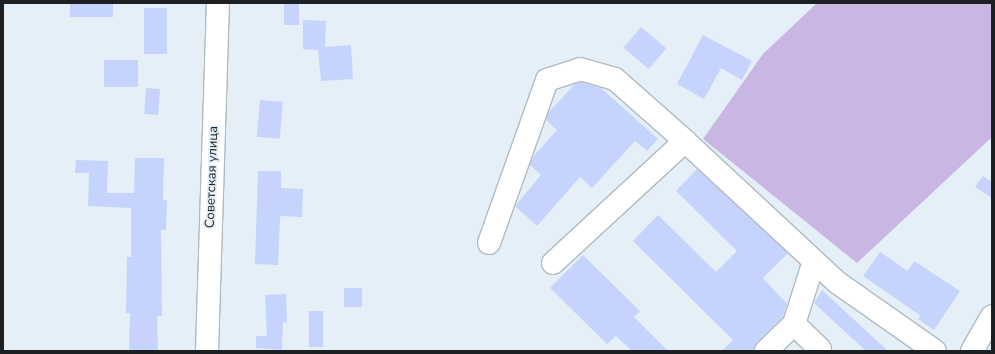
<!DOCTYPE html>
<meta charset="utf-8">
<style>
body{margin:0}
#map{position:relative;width:995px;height:354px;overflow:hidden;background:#e4eff7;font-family:"Nunito Sans",sans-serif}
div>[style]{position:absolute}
.green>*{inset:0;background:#cab6e2}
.building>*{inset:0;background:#c6d3fc;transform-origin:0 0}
.roads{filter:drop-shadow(1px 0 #b0bbc2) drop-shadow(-1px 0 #b0bbc2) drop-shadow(0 1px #b0bbc2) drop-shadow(0 -1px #b0bbc2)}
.minor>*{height:22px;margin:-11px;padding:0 11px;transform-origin:11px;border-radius:11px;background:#fff}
span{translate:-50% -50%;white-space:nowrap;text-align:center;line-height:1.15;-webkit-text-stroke:3.5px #e4eff7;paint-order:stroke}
.street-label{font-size:13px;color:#1c2023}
.frame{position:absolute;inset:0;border:4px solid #1c2023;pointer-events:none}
</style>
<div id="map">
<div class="green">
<i style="clip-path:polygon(817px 3px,992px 3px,992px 137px,857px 263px,703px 139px,763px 54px)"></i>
</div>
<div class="building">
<i style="left:70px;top:3px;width:43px;height:14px"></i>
<i style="left:284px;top:3px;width:15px;height:22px"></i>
<i style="left:144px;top:8px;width:23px;height:46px"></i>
<i style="clip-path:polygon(303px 20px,326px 21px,325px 47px,351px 45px,353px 79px,321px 81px,318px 50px,303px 49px)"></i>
<i style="left:641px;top:27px;width:33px;height:27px;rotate:40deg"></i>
<i style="clip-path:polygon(703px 35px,752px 61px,742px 80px,721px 68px,704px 99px,677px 84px)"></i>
<i style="left:104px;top:60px;width:34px;height:27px"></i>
<i style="clip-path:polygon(580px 82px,601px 88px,658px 139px,647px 151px,635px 141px,592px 188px,580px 177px,537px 226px,515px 206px,541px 175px,530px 165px,532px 158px,557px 130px,546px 120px,548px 113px,575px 84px)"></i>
<i style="left:146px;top:88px;width:14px;height:26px;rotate:4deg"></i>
<i style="left:260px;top:100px;width:23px;height:37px;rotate:5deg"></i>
<i style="clip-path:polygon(135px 158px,164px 158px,163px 200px,167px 200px,166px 230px,161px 230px,162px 316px,157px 316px,158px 351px,129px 351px,130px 313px,126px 313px,127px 257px,131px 257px,131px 208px,88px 206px,89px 173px,75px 173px,76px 160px,108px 161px,107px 193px,134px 193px)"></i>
<i style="clip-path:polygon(697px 169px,788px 253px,763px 278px,787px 304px,783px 317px,757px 342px,754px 351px,722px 351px,733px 340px,633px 241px,658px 215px,716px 272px,737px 251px,676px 191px)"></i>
<i style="clip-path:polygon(258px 171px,281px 171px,281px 188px,303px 189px,302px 217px,280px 216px,278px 265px,255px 264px)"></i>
<i style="clip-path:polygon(983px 176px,992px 182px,992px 198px,975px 187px)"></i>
<i style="clip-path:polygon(880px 252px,908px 271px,914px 261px,960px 291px,934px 330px,918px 319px,921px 316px,863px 276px)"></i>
<i style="clip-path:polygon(583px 255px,640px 311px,634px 317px,668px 351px,632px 351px,616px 336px,607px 344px,550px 288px)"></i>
<i style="left:344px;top:288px;width:18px;height:19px"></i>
<i style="clip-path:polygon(822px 290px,888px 351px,866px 351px,814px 303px)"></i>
<i style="clip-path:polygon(286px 294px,287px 323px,283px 322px,282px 350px,256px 348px,256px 336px,267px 336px,265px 295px)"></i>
<i style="left:309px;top:311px;width:14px;height:36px"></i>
</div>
<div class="roads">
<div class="minor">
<i style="left:489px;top:243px;width:173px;rotate:-70.4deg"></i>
<i style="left:547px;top:80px;width:35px;rotate:-18deg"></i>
<i style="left:580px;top:69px;width:36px;rotate:16deg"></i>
<i style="left:615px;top:79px;width:94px;rotate:41.5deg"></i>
<i style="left:685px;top:141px;width:209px;rotate:42.9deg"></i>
<i style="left:838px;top:283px;width:118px;rotate:35deg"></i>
<i style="left:553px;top:263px;width:180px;rotate:-42.7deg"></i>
<i style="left:794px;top:324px;width:66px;rotate:-72.4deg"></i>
<i style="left:207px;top:351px;width:348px;rotate:-88.2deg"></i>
<i style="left:766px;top:351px;width:39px;rotate:-44deg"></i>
<i style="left:794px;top:324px;width:36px;rotate:44deg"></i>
<i style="left:972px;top:351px;width:40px;rotate:-60.3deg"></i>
</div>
</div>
<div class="street-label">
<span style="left:212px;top:177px;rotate:-88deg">Советская улица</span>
</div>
<div class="frame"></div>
</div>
